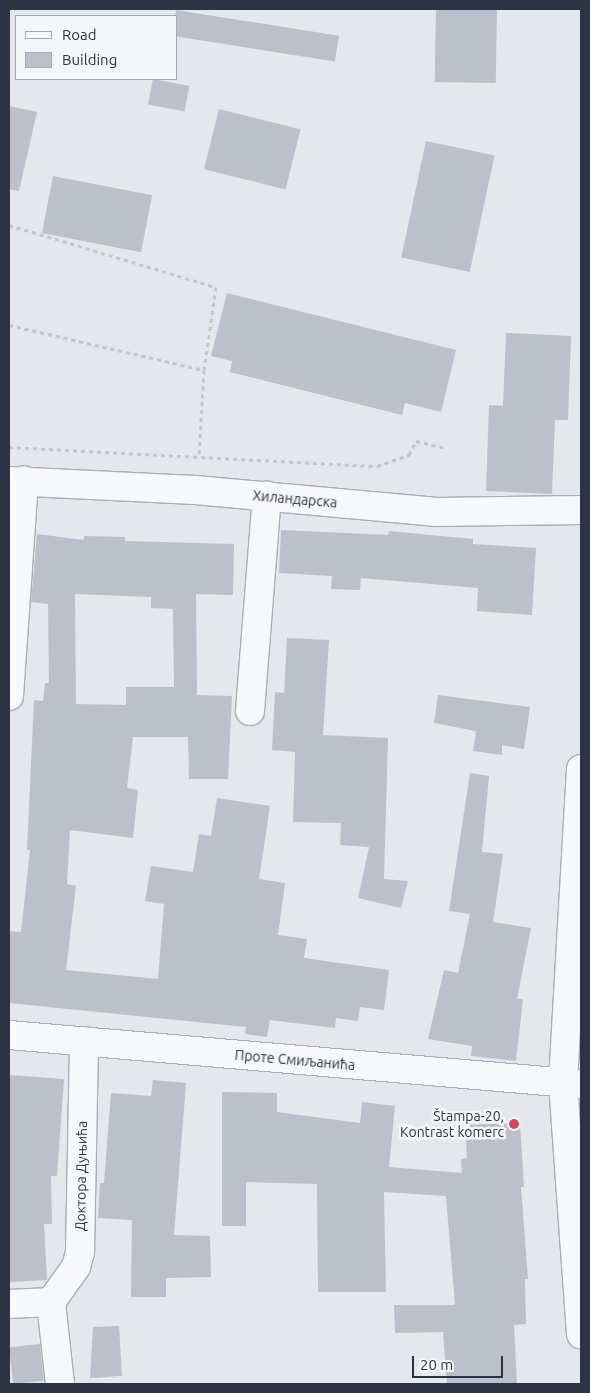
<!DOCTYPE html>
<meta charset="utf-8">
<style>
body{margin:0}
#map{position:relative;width:590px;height:1393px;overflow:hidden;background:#e4e7ec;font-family:Ubuntu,sans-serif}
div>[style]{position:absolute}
.building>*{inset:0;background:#bbc0ca;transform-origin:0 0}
.path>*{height:3px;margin-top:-1.5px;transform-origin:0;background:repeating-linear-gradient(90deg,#c2c5cb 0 4px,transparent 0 8px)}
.roads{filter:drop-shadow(1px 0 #a9aeb7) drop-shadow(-1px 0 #a9aeb7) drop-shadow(0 1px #a9aeb7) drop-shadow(0 -1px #a9aeb7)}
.minor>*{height:28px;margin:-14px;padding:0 14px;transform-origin:14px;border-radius:14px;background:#f7f8fa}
.tertiary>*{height:28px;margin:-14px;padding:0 14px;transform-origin:14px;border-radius:14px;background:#f7f8fa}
.dots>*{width:14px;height:14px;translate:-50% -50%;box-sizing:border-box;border:2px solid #f4f6f9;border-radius:50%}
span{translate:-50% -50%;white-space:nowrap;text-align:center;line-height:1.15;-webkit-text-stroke:5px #f4f6f9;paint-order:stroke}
.street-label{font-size:14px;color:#2b3445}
.poi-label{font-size:14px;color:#2b3445}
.right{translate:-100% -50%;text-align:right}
.frame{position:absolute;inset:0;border:10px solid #2b3445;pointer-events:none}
.legend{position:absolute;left:15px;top:15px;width:162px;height:65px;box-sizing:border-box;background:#f4f6f9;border:1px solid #a4a8b1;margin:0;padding:6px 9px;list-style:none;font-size:15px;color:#2b3445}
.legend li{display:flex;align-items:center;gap:10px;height:25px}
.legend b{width:25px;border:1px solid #a4a8b1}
.scale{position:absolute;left:412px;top:1356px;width:91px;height:22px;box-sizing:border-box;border:2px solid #2b3445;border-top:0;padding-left:6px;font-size:15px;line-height:18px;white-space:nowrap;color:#2b3445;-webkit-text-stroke:4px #f4f6f9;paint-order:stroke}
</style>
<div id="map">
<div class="building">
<i style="left:436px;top:9px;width:61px;height:73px;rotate:1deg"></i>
<i style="left:176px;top:10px;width:165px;height:26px;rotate:9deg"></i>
<i style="left:153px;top:79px;width:37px;height:26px;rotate:11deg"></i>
<i style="clip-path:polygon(9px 106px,37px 112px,19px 191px,9px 189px)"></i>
<i style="left:219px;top:109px;width:84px;height:62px;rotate:14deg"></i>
<i style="left:426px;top:141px;width:70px;height:119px;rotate:12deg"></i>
<i style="left:53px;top:176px;width:101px;height:58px;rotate:11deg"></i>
<i style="clip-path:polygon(227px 293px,456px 350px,441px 412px,405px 403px,402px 415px,230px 372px,232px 361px,211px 356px)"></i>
<i style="clip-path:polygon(506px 333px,571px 336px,568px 420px,555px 420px,552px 494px,486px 491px,489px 405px,503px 406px)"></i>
<i style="clip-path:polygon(281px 530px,388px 535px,389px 531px,473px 539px,473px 544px,536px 548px,532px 615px,477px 611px,478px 588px,361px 578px,360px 590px,331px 589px,332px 576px,279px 573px)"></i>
<i style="clip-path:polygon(evenodd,37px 534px,84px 540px,84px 536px,125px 537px,125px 541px,234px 544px,233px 595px,196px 594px,197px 695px,232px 696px,228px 779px,189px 779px,188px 737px,133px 737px,127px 788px,138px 790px,133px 838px,70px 830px,67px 884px,76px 886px,66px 970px,158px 979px,164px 904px,145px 901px,151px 866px,193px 872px,199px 834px,211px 836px,217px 798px,270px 806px,259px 879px,285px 883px,278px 935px,307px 939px,304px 958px,389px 970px,384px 1010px,360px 1007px,358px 1021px,336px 1018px,335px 1028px,270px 1020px,267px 1037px,245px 1034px,246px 1027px,9px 1003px,9px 931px,21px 932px,30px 850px,27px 850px,34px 700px,43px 701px,45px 683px,49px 683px,48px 604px,31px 602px,37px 534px,75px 594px,151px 597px,151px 608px,173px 609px,174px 687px,126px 687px,126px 705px,76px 704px,75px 594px)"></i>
<i style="clip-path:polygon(287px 638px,329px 640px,323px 735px,388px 738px,384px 879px,408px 881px,401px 908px,358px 898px,369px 847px,340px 845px,341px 823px,293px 822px,295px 752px,272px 750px,275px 692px,284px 693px)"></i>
<i style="clip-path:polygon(438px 695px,530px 707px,524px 749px,502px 745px,502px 755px,473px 751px,476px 731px,434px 723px)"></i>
<i style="clip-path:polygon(470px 773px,489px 776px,482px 852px,503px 854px,493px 922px,531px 928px,517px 999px,523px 999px,516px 1061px,471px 1056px,472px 1046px,428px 1039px,444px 970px,458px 973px,470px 914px,449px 911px)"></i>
<i style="clip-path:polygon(10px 1075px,64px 1079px,57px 1176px,51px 1176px,52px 1224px,44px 1224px,47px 1280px,9px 1282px)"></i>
<i style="clip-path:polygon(153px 1080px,186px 1083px,174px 1235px,210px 1236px,211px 1277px,166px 1278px,166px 1297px,131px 1297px,132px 1220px,98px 1218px,100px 1183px,104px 1183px,111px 1093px,151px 1096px)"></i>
<i style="clip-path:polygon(222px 1092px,277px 1093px,277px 1112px,360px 1123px,362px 1102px,395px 1106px,389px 1167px,462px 1173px,461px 1159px,467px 1158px,465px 1125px,520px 1123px,524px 1187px,521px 1187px,528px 1279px,525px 1279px,526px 1324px,514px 1325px,517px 1384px,447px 1384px,443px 1332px,395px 1333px,394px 1305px,455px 1305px,446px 1196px,384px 1192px,386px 1292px,318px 1292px,317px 1184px,246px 1182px,246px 1226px,222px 1226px)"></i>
<i style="clip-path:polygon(119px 1326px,122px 1376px,90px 1378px,93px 1327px)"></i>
<i style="left:40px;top:1344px;width:37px;height:31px;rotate:84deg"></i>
</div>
<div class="path">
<i style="left:9px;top:225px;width:216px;rotate:16.7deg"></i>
<i style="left:216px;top:287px;width:84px;rotate:98.2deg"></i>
<i style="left:204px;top:370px;width:87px;rotate:93.3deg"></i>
<i style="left:9px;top:325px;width:200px;rotate:13deg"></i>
<i style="left:9px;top:447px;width:368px;rotate:3deg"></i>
<i style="left:377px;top:466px;width:34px;rotate:-19deg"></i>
<i style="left:409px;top:455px;width:16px;rotate:-63deg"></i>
<i style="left:416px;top:441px;width:31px;rotate:13deg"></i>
</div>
<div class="roads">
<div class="minor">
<i style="left:9px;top:481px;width:186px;rotate:2.8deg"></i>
<i style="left:195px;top:490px;width:243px;rotate:5.2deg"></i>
<i style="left:437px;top:512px;width:144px;rotate:-0.8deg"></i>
<i style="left:9px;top:696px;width:216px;rotate:-86deg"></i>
<i style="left:250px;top:711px;width:216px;rotate:-85.5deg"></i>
<i style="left:581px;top:769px;width:315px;rotate:93.3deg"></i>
<i style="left:563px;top:1083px;width:252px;rotate:85.9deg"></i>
<i style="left:9px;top:1304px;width:42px;rotate:-2.7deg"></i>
<i style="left:60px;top:1384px;width:82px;rotate:-96.3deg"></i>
<i style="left:51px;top:1302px;width:43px;rotate:-54.5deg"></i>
<i style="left:76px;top:1267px;width:16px;rotate:-75deg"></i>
<i style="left:80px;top:1252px;width:211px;rotate:-88.9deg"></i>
</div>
<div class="tertiary">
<i style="left:9px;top:1035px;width:574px;rotate:4.9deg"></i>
</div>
</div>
<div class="dots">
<i style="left:514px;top:1124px;background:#d1495b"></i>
</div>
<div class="street-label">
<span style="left:295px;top:499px;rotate:5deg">Хиландарска</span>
<span style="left:295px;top:1060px;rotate:5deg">Проте Смиљанића</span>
<span style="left:81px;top:1176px;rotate:-89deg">Доктора Дуњића</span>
</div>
<div class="poi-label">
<span class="right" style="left:504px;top:1124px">Štampa-20,<br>Kontrast komerc</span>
</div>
<div class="frame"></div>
<ul class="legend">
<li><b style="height:6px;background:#f7f8fa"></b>Road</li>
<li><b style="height:14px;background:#bbc0ca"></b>Building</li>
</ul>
<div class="scale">20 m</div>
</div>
